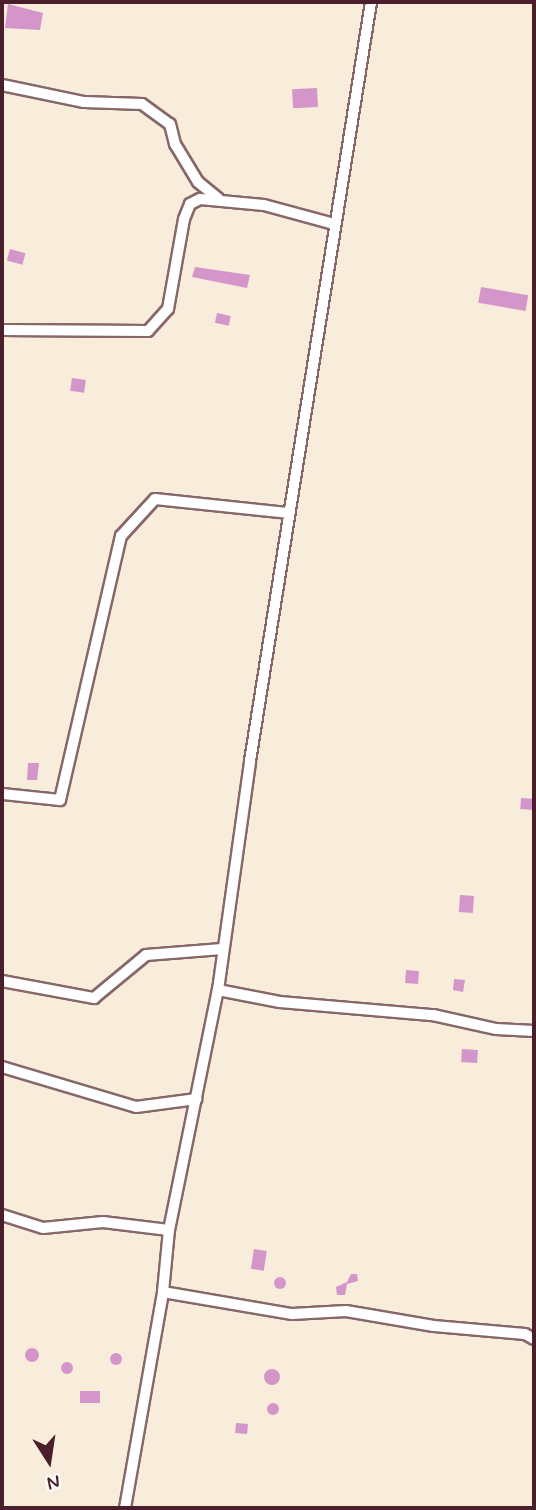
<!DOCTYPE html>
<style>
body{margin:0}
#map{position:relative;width:536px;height:1510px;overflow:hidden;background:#f8ecdb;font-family:Mynerve,sans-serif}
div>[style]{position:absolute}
.building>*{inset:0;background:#d495cb;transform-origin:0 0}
.round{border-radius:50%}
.roads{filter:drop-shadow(2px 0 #876769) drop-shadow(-2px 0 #876769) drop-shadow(0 2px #876769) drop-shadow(0 -2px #876769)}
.minor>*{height:10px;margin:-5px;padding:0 5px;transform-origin:5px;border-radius:5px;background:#fff}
span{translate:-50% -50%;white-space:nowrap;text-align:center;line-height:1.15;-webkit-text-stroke:6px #fdfcf7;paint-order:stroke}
.frame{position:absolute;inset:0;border:4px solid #4a1f2b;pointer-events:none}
.north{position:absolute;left:14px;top:1426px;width:70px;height:70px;-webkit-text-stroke:5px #fdfcf7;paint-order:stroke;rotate:168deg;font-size:19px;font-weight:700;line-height:28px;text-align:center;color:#4a1f2b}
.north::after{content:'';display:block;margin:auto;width:24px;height:32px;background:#4a1f2b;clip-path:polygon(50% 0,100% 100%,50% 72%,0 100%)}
</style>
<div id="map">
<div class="building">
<i style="clip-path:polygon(8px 4px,43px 13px,40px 30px,5px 28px)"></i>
<i style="left:317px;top:88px;width:19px;height:25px;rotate:87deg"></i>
<i style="left:10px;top:249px;width:16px;height:12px;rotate:15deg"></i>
<i style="clip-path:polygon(195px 267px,250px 275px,247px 288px,192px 277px)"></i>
<i style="left:481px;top:287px;width:48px;height:16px;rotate:10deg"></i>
<i style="left:217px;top:313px;width:14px;height:10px;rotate:12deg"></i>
<i style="left:72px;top:378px;width:14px;height:13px;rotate:8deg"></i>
<i style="clip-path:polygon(28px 763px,39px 763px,37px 780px,27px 780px)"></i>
<i style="left:521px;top:798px;width:13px;height:11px;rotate:4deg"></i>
<i style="left:460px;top:895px;width:14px;height:17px;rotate:4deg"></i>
<i style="left:406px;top:970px;width:13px;height:13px;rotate:4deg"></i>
<i style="clip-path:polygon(454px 979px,465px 980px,463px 992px,453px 990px)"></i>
<i style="left:462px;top:1049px;width:16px;height:13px;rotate:4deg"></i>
<i style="left:254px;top:1249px;width:13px;height:20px;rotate:9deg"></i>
<i style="clip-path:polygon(351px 1274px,357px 1274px,358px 1281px,347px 1284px,345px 1295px,337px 1295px,336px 1287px,347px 1282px)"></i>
<i class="round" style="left:274px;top:1277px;width:12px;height:12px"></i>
<i class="round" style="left:25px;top:1348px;width:14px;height:14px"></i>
<i class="round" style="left:110px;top:1353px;width:12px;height:12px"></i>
<i class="round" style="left:61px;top:1362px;width:12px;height:12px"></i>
<i class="round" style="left:264px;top:1369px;width:16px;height:16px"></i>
<i style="left:80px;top:1391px;width:20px;height:12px"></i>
<i class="round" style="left:267px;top:1403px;width:12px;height:12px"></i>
<i style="left:236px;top:1423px;width:12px;height:10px;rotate:5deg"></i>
</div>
<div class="roads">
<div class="minor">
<i style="left:2px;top:85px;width:84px;rotate:11.7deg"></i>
<i style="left:84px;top:102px;width:58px;rotate:2deg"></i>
<i style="left:142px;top:104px;width:34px;rotate:36deg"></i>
<i style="left:170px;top:124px;width:21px;rotate:76deg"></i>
<i style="left:175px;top:144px;width:44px;rotate:58.8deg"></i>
<i style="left:198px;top:182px;width:26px;rotate:39deg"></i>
<i style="left:2px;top:330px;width:146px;rotate:0.4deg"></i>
<i style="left:148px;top:331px;width:30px;rotate:-48deg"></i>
<i style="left:168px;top:309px;width:91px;rotate:-79.9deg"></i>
<i style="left:184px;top:219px;width:16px;rotate:-68deg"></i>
<i style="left:190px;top:204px;width:11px;rotate:-27deg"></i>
<i style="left:200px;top:199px;width:64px;rotate:5.4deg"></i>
<i style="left:264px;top:205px;width:73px;rotate:15.2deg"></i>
<i style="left:2px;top:794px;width:58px;rotate:5.9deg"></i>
<i style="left:60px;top:800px;width:271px;rotate:-77deg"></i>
<i style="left:121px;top:536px;width:50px;rotate:-47.4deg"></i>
<i style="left:155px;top:499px;width:135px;rotate:6deg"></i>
<i style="left:2px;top:981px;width:94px;rotate:10.5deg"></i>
<i style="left:94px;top:998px;width:67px;rotate:-39.6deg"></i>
<i style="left:146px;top:955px;width:76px;rotate:-4.5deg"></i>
<i style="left:218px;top:990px;width:63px;rotate:11deg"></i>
<i style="left:280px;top:1002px;width:154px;rotate:4.9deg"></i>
<i style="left:433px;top:1015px;width:65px;rotate:12.5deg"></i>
<i style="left:496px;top:1029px;width:38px;rotate:3deg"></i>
<i style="left:2px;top:1067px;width:140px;rotate:16.6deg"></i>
<i style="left:136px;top:1107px;width:61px;rotate:-7.6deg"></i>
<i style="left:2px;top:1215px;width:43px;rotate:17.6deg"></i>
<i style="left:43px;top:1228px;width:60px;rotate:-5.7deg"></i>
<i style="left:103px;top:1222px;width:66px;rotate:6.9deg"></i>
<i style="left:163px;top:1292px;width:131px;rotate:9.7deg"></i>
<i style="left:292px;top:1314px;width:54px;rotate:-3.2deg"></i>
<i style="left:346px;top:1311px;width:89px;rotate:9.7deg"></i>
<i style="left:434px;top:1326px;width:91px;rotate:5deg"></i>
<i style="left:525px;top:1334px;width:10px;rotate:29deg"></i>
<i style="left:125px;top:1508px;width:219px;rotate:-80deg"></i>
<i style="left:163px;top:1292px;width:62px;rotate:-84.5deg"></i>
<i style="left:169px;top:1230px;width:245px;rotate:-78.5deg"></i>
<i style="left:218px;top:990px;width:231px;rotate:-82deg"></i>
<i style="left:250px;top:761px;width:769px;rotate:-80.94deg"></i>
</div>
</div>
<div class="frame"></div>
<div class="north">N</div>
</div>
